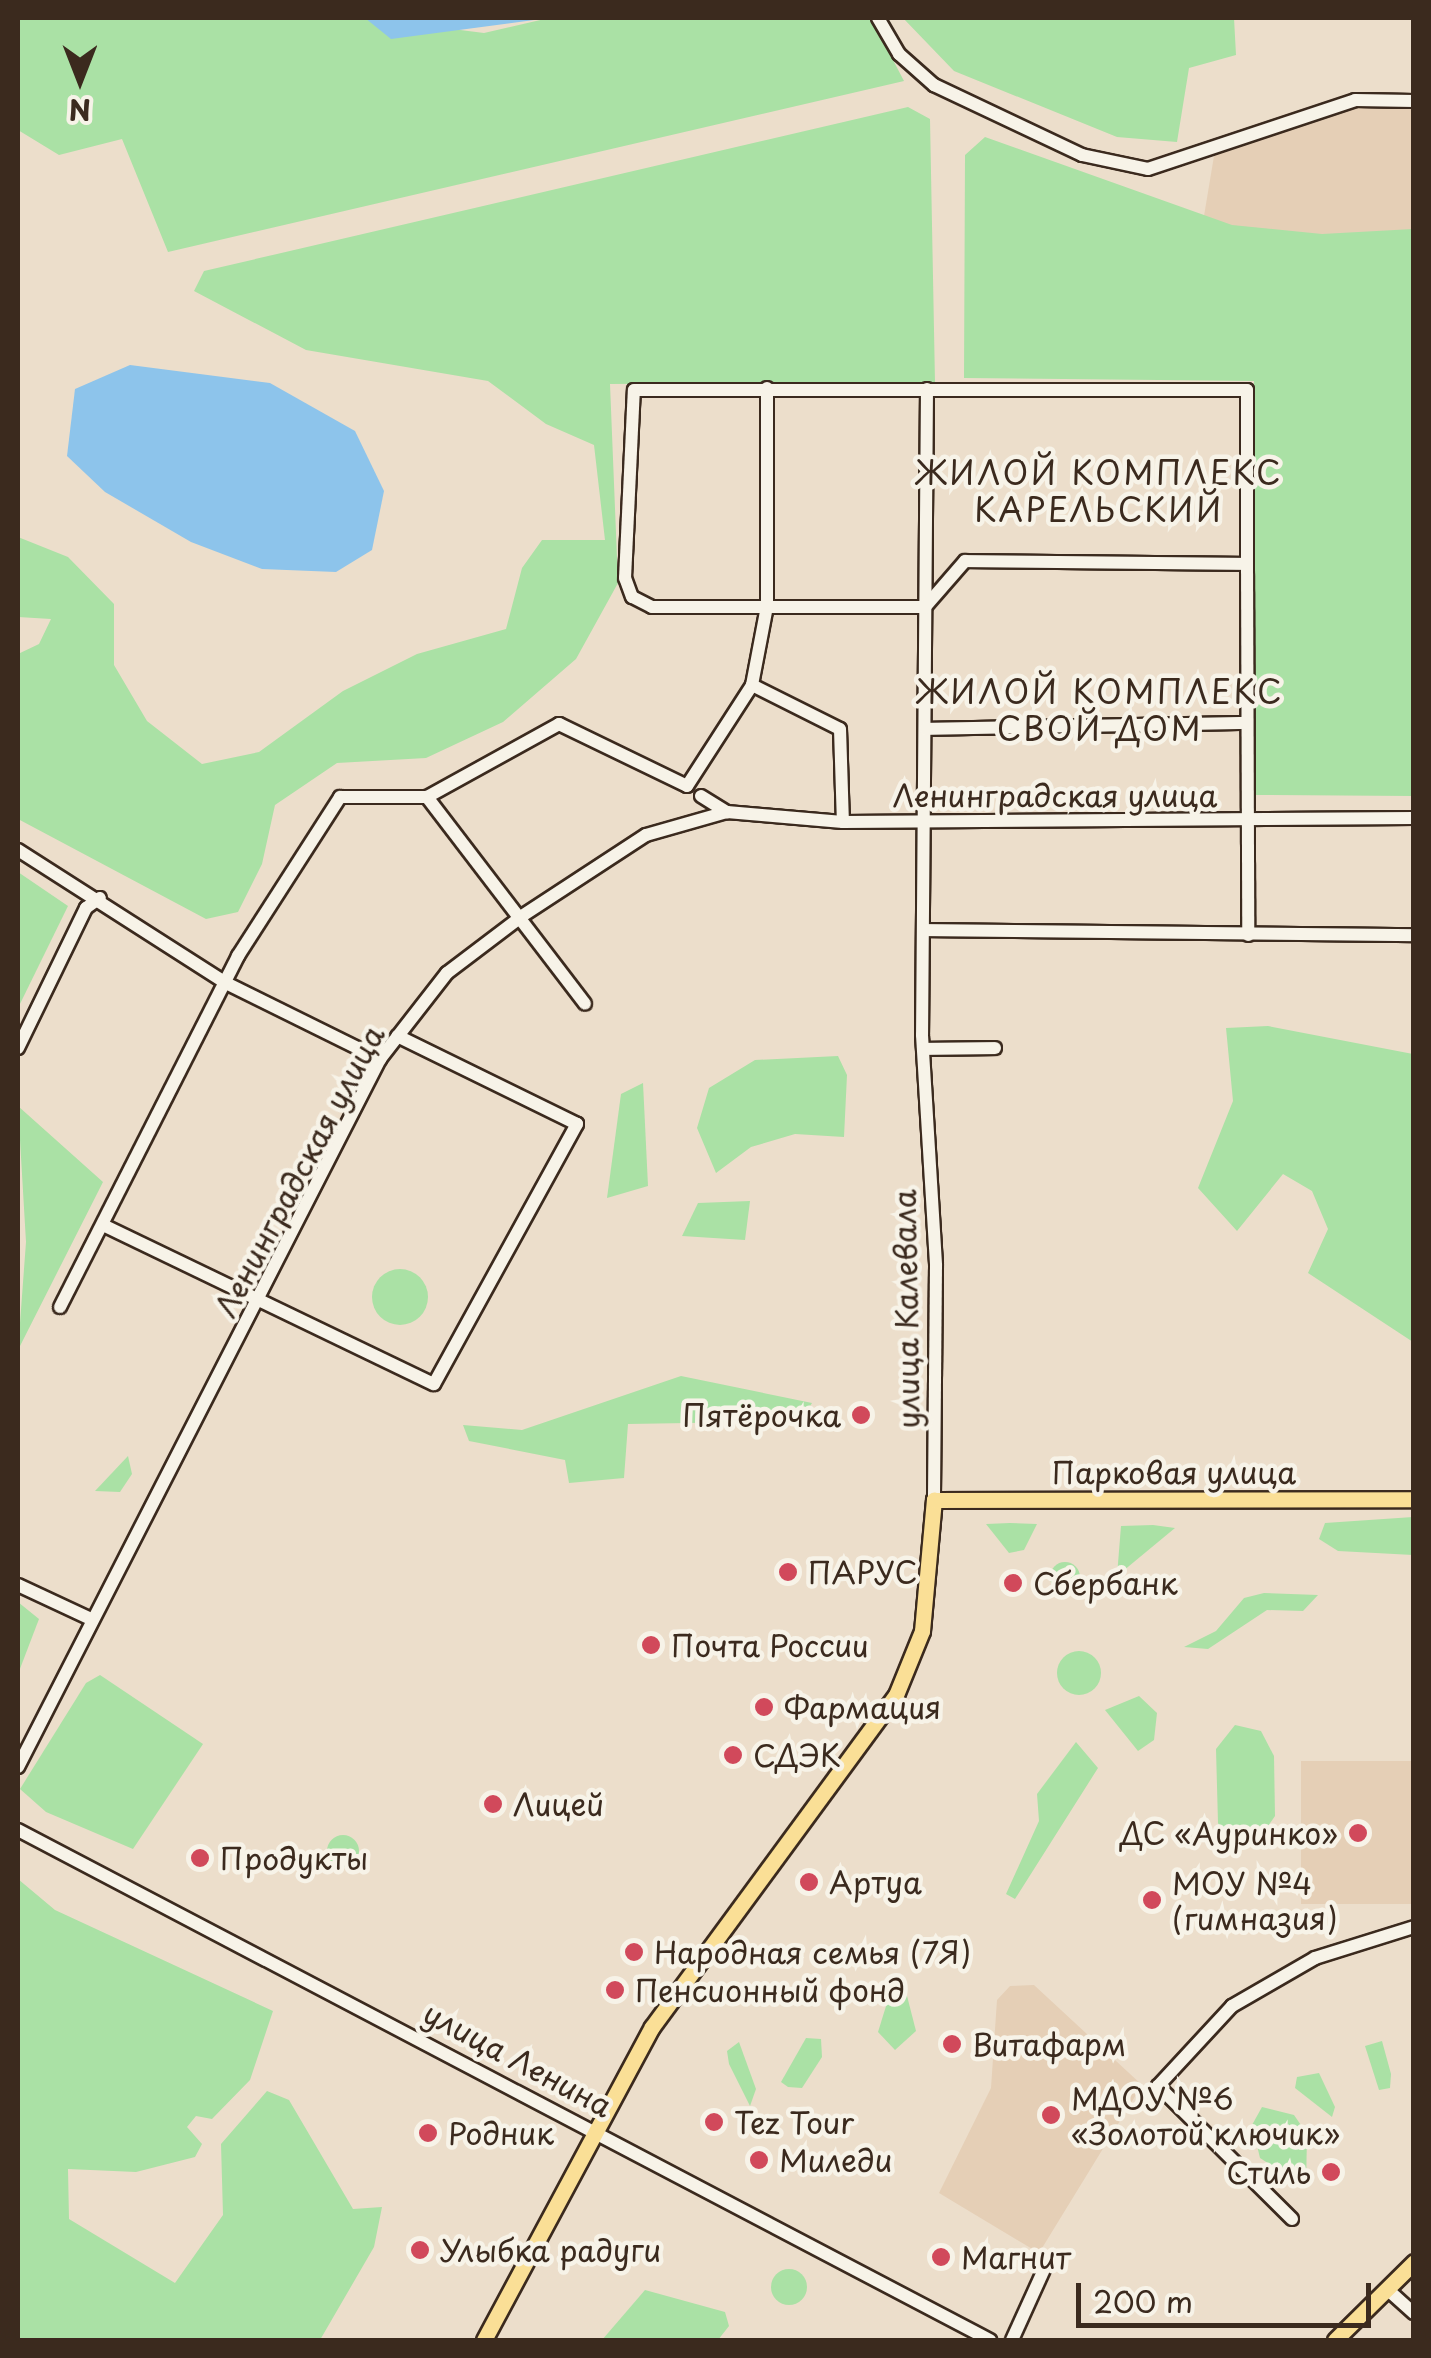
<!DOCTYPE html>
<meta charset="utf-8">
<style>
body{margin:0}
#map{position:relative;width:1431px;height:2358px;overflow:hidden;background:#ecdecb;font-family:"Playpen Sans",sans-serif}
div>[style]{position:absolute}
.built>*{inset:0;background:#e5cfb6;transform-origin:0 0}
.green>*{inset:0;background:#aae1a5}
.round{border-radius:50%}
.water>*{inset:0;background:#8dc4eb}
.roads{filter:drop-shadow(2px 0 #3b2a1e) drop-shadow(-2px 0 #3b2a1e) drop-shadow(0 2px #3b2a1e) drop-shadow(0 -2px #3b2a1e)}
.minor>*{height:12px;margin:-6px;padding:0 6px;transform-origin:6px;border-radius:6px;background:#f7f3e8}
.major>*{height:15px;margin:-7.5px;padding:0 7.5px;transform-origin:7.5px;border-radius:7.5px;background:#fadf96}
.dots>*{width:28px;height:28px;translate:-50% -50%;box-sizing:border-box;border:5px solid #f7f3e8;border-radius:50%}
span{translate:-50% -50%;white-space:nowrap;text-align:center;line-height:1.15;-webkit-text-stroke:9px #f7f3e8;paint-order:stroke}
.street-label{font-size:30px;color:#3b2a1e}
.poi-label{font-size:30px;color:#3b2a1e}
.right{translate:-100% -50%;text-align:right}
.left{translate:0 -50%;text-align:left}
.neighbourhood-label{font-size:32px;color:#3b2a1e;letter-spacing:2.5px}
.frame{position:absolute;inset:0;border:20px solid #3b2a1e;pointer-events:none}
.north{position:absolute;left:30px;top:30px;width:100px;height:100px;-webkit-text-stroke:8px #f7f3e8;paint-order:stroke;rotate:180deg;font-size:28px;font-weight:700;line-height:40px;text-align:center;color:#3b2a1e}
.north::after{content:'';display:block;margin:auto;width:35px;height:45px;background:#3b2a1e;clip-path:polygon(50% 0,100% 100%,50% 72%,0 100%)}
.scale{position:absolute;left:1076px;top:2283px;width:295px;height:45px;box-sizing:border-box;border:5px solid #3b2a1e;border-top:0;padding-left:12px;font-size:30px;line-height:35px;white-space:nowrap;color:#3b2a1e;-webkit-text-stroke:8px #f7f3e8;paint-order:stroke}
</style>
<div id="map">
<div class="built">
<i style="clip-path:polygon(1358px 107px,1413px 109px,1413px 233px,1298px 238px,1203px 222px,1214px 156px,1261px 130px)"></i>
<i style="left:1301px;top:1761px;width:112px;height:143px"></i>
<i style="clip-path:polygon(1034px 1985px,1142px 2085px,1039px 2253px,939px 2193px,991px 2088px,997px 2000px,1010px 1986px)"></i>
</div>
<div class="green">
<i style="clip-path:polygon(18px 18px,365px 18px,484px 33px,549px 18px,871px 18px,904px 81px,168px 252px,122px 139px,59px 155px,18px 130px)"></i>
<i style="clip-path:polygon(903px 18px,1234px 18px,1236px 55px,1189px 68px,1177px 142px,1117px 137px,954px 71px)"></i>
<i style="clip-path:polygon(908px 107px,930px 119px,935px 382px,610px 384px,618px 583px,576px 659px,503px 722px,426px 758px,337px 763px,275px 805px,262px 864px,238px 912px,206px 919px,18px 819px,18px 654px,39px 644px,51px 619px,18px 617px,18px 537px,68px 557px,114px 604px,114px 665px,147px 721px,202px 764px,259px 752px,343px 691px,417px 654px,506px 629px,522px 568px,542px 540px,605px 540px,594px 445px,546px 424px,488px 381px,306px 350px,194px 291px,204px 271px)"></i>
<i style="clip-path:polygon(985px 137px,1232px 225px,1322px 234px,1413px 229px,1413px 796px,1253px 795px,1254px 381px,964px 378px,965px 155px)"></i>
<i style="clip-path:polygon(18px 872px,68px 906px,18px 1008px)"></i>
<i style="clip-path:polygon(1268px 1026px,1413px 1054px,1413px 1342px,1308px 1273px,1328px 1229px,1312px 1191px,1283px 1174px,1237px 1231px,1198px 1188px,1233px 1101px,1226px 1028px)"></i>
<i style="clip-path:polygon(838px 1056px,847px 1075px,844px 1137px,795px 1134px,751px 1147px,716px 1173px,697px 1128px,709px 1088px,755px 1060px)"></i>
<i style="clip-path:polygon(643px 1083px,648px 1186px,607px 1198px,621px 1094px)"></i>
<i style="clip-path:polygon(18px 1106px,103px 1182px,18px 1350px,26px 1242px)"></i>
<i style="clip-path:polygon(750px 1201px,745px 1240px,682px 1236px,698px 1203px)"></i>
<i class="round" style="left:372px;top:1269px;width:56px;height:56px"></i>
<i style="clip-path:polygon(681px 1376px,812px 1403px,801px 1421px,628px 1424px,624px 1478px,569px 1483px,565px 1460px,469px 1441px,463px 1425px,522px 1430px)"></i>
<i style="clip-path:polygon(128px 1456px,132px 1474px,120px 1492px,95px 1491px)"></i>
<i style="clip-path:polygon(1413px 1517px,1413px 1555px,1338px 1551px,1319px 1539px,1325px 1523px)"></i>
<i style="clip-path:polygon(986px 1524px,1010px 1523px,1037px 1524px,1024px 1550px,1009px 1553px)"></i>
<i style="clip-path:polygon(1121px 1526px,1153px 1525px,1175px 1528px,1117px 1576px)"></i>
<i class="round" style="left:1050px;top:1562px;width:30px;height:30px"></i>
<i style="clip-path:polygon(1264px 1593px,1318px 1595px,1303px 1611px,1267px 1610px,1208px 1649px,1184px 1647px,1216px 1631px,1244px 1598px)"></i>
<i style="clip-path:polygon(18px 1602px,39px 1619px,18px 1674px)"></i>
<i class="round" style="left:1057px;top:1651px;width:44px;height:44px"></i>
<i style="clip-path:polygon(100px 1675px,203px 1744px,133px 1849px,46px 1812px,20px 1789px,86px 1683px)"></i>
<i style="clip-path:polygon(1139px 1696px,1157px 1713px,1154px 1740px,1138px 1751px,1105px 1710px)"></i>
<i style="clip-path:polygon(1235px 1725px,1261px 1731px,1274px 1756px,1275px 1816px,1255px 1845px,1227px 1840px,1218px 1823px,1216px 1749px)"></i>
<i style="clip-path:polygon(1076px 1742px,1098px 1768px,1015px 1899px,1006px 1894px,1039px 1821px,1037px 1794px)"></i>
<i class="round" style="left:327px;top:1835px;width:32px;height:32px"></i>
<i style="clip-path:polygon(18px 1879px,55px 1910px,273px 2011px,250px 2080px,212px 2119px,196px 2116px,187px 2127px,202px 2144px,195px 2157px,136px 2172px,68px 2169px,69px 2219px,175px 2283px,223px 2215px,221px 2144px,267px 2091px,289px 2100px,353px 2209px,382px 2207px,374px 2247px,320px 2340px,18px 2340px)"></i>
<i style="clip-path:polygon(891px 1990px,906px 1992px,916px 2031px,895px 2050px,878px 2032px)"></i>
<i style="clip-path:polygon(806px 2038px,821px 2039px,822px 2057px,802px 2088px,788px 2087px,781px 2082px)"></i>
<i style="clip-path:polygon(1382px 2041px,1391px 2074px,1390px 2088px,1379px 2090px,1365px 2046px)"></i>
<i style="clip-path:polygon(739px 2042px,756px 2089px,750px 2106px,729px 2064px,727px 2051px)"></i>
<i style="clip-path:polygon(1319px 2073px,1335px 2107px,1332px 2117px,1295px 2088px,1297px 2077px)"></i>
<i style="clip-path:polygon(1262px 2107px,1294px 2115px,1307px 2134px,1306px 2188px,1260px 2158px,1252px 2125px)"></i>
<i class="round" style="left:771px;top:2269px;width:36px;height:36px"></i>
<i style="clip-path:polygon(645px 2290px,725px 2312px,729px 2326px,718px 2340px,602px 2340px)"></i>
</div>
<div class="water">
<i style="clip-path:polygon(365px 18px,549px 18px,391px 39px)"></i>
<i style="clip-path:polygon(130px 365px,270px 383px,355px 431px,384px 491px,372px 550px,336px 572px,262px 569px,191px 542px,105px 492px,67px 456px,75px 389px)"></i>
</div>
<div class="roads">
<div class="minor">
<i style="left:878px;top:18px;width:42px;rotate:59.7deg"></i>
<i style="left:899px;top:54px;width:47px;rotate:41.5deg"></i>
<i style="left:934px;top:85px;width:164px;rotate:25.3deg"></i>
<i style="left:1082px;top:155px;width:67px;rotate:12deg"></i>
<i style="left:1148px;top:169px;width:218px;rotate:-18.4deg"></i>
<i style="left:1355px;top:100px;width:59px;rotate:1deg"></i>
<i style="left:927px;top:389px;width:646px;rotate:90.44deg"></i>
<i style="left:922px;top:1035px;width:231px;rotate:86.5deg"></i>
<i style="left:936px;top:1266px;width:234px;rotate:90.5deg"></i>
<i style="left:634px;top:390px;width:613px"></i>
<i style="left:1247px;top:390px;width:174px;rotate:90deg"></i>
<i style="left:1247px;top:564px;width:282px;rotate:-179.4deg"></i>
<i style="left:965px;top:561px;width:61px;rotate:131deg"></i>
<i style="left:925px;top:607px;width:273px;rotate:180deg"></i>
<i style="left:652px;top:607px;width:22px;rotate:-153deg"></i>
<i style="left:632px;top:597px;width:20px;rotate:-110deg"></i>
<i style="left:625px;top:578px;width:188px;rotate:-87.3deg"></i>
<i style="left:1247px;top:564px;width:371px;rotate:89.8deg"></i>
<i style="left:752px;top:685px;width:98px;rotate:26.6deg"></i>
<i style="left:840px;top:729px;width:93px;rotate:88.2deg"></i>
<i style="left:926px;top:729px;width:321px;rotate:-1.1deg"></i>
<i style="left:701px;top:796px;width:31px;rotate:32deg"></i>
<i style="left:427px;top:797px;width:151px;rotate:-28.9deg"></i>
<i style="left:559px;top:724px;width:142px;rotate:25.8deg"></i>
<i style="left:687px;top:786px;width:120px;rotate:-57.2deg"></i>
<i style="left:752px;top:685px;width:80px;rotate:-79.2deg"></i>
<i style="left:767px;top:606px;width:218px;rotate:-90deg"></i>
<i style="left:18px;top:850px;width:247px;rotate:32.6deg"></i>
<i style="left:226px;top:983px;width:172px;rotate:26.3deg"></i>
<i style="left:925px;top:930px;width:489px;rotate:0.6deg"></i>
<i style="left:18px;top:1048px;width:156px;rotate:-64.1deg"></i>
<i style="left:86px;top:908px;width:17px;rotate:-36deg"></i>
<i style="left:923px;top:1049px;width:72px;rotate:-0.8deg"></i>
<i style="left:103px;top:1225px;width:367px;rotate:25.7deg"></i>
<i style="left:434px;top:1384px;width:297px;rotate:-61.2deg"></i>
<i style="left:577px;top:1124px;width:200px;rotate:-153.9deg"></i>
<i style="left:60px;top:1307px;width:394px;rotate:-63.1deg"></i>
<i style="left:238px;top:956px;width:189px;rotate:-57.3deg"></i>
<i style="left:340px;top:797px;width:87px"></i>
<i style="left:427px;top:797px;width:260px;rotate:52.6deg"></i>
<i style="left:18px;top:1585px;width:81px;rotate:25deg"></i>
<i style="left:18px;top:1767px;width:795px;rotate:-62.92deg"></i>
<i style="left:380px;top:1059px;width:109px;rotate:-52.1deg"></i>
<i style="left:447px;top:973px;width:94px;rotate:-37.2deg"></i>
<i style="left:522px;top:916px;width:148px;rotate:-33.2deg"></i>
<i style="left:646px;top:835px;width:84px;rotate:-15.9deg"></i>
<i style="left:727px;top:812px;width:116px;rotate:4.9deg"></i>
<i style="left:843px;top:822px;width:571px;rotate:-0.4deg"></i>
<i style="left:18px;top:1830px;width:1098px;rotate:27.69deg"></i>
<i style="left:1292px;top:2219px;width:189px;rotate:-135.2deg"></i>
<i style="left:1158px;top:2086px;width:109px;rotate:-47.2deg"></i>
<i style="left:1232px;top:2006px;width:96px;rotate:-30deg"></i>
<i style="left:1315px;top:1958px;width:104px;rotate:-17.4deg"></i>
<i style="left:1387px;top:2289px;width:36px;rotate:42deg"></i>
<i style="left:1012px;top:2340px;width:85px;rotate:-65.6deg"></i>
</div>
<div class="major">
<i style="left:484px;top:2340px;width:355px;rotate:-61.8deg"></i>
<i style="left:652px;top:2027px;width:412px;rotate:-53.7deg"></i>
<i style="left:896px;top:1695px;width:69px;rotate:-67.9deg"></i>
<i style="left:922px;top:1631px;width:132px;rotate:-84.8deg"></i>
<i style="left:934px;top:1500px;width:480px;rotate:-0.1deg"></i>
<i style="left:1335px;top:2340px;width:111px;rotate:-44.6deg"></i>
</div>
</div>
<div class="dots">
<i style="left:861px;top:1415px;background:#d1495b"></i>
<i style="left:788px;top:1572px;background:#d1495b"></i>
<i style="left:1013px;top:1583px;background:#d1495b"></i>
<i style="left:651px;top:1645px;background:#d1495b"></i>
<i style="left:764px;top:1707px;background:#d1495b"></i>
<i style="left:733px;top:1755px;background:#d1495b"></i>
<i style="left:493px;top:1804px;background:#d1495b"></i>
<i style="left:1358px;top:1833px;background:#d1495b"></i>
<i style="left:200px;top:1858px;background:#d1495b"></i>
<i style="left:809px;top:1882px;background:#d1495b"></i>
<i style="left:1152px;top:1900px;background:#d1495b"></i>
<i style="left:634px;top:1952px;background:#d1495b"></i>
<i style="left:615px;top:1990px;background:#d1495b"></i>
<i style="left:952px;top:2044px;background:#d1495b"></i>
<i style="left:1051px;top:2115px;background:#d1495b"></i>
<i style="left:714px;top:2122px;background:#d1495b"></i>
<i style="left:428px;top:2133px;background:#d1495b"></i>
<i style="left:759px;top:2160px;background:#d1495b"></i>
<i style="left:1331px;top:2172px;background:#d1495b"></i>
<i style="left:420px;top:2250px;background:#d1495b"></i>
<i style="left:941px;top:2257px;background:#d1495b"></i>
</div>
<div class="street-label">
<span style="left:1055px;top:795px">Ленинградская улица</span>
<span style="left:299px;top:1171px;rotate:-62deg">Ленинградская улица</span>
<span style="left:906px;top:1309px;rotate:-91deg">улица Калевала</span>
<span style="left:1174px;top:1472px">Парковая улица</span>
<span style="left:518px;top:2059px;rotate:28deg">улица Ленина</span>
</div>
<div class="poi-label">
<span class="right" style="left:841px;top:1415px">Пятёрочка</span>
<span class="left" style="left:808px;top:1572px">ПАРУС</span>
<span class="left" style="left:1033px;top:1583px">Сбербанк</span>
<span class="left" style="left:671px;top:1645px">Почта России</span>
<span class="left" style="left:784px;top:1707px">Фармация</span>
<span class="left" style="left:753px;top:1755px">СДЭК</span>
<span class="left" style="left:513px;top:1804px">Лицей</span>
<span class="right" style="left:1338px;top:1833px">ДС «Ауринко»</span>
<span class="left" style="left:220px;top:1858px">Продукты</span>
<span class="left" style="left:829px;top:1882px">Артуа</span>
<span class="left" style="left:1172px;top:1900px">МОУ №4<br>(гимназия)</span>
<span class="left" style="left:654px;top:1952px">Народная семья (7Я)</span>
<span class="left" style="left:635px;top:1990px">Пенсионный фонд</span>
<span class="left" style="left:972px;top:2044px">Витафарм</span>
<span class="left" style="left:1071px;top:2115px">МДОУ №6<br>«Золотой ключик»</span>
<span class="left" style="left:734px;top:2122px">Tez Tour</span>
<span class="left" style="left:448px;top:2133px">Родник</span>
<span class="left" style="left:779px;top:2160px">Миледи</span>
<span class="right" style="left:1311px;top:2172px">Стиль</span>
<span class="left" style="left:440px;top:2250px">Улыбка радуги</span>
<span class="left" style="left:961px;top:2257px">Магнит</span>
</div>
<div class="neighbourhood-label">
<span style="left:1099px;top:491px">ЖИЛОЙ КОМПЛЕКС<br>КАРЕЛЬСКИЙ</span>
<span style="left:1100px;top:710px">ЖИЛОЙ КОМПЛЕКС<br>СВОЙ ДОМ</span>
</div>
<div class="frame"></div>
<div class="north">N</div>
<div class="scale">200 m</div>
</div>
